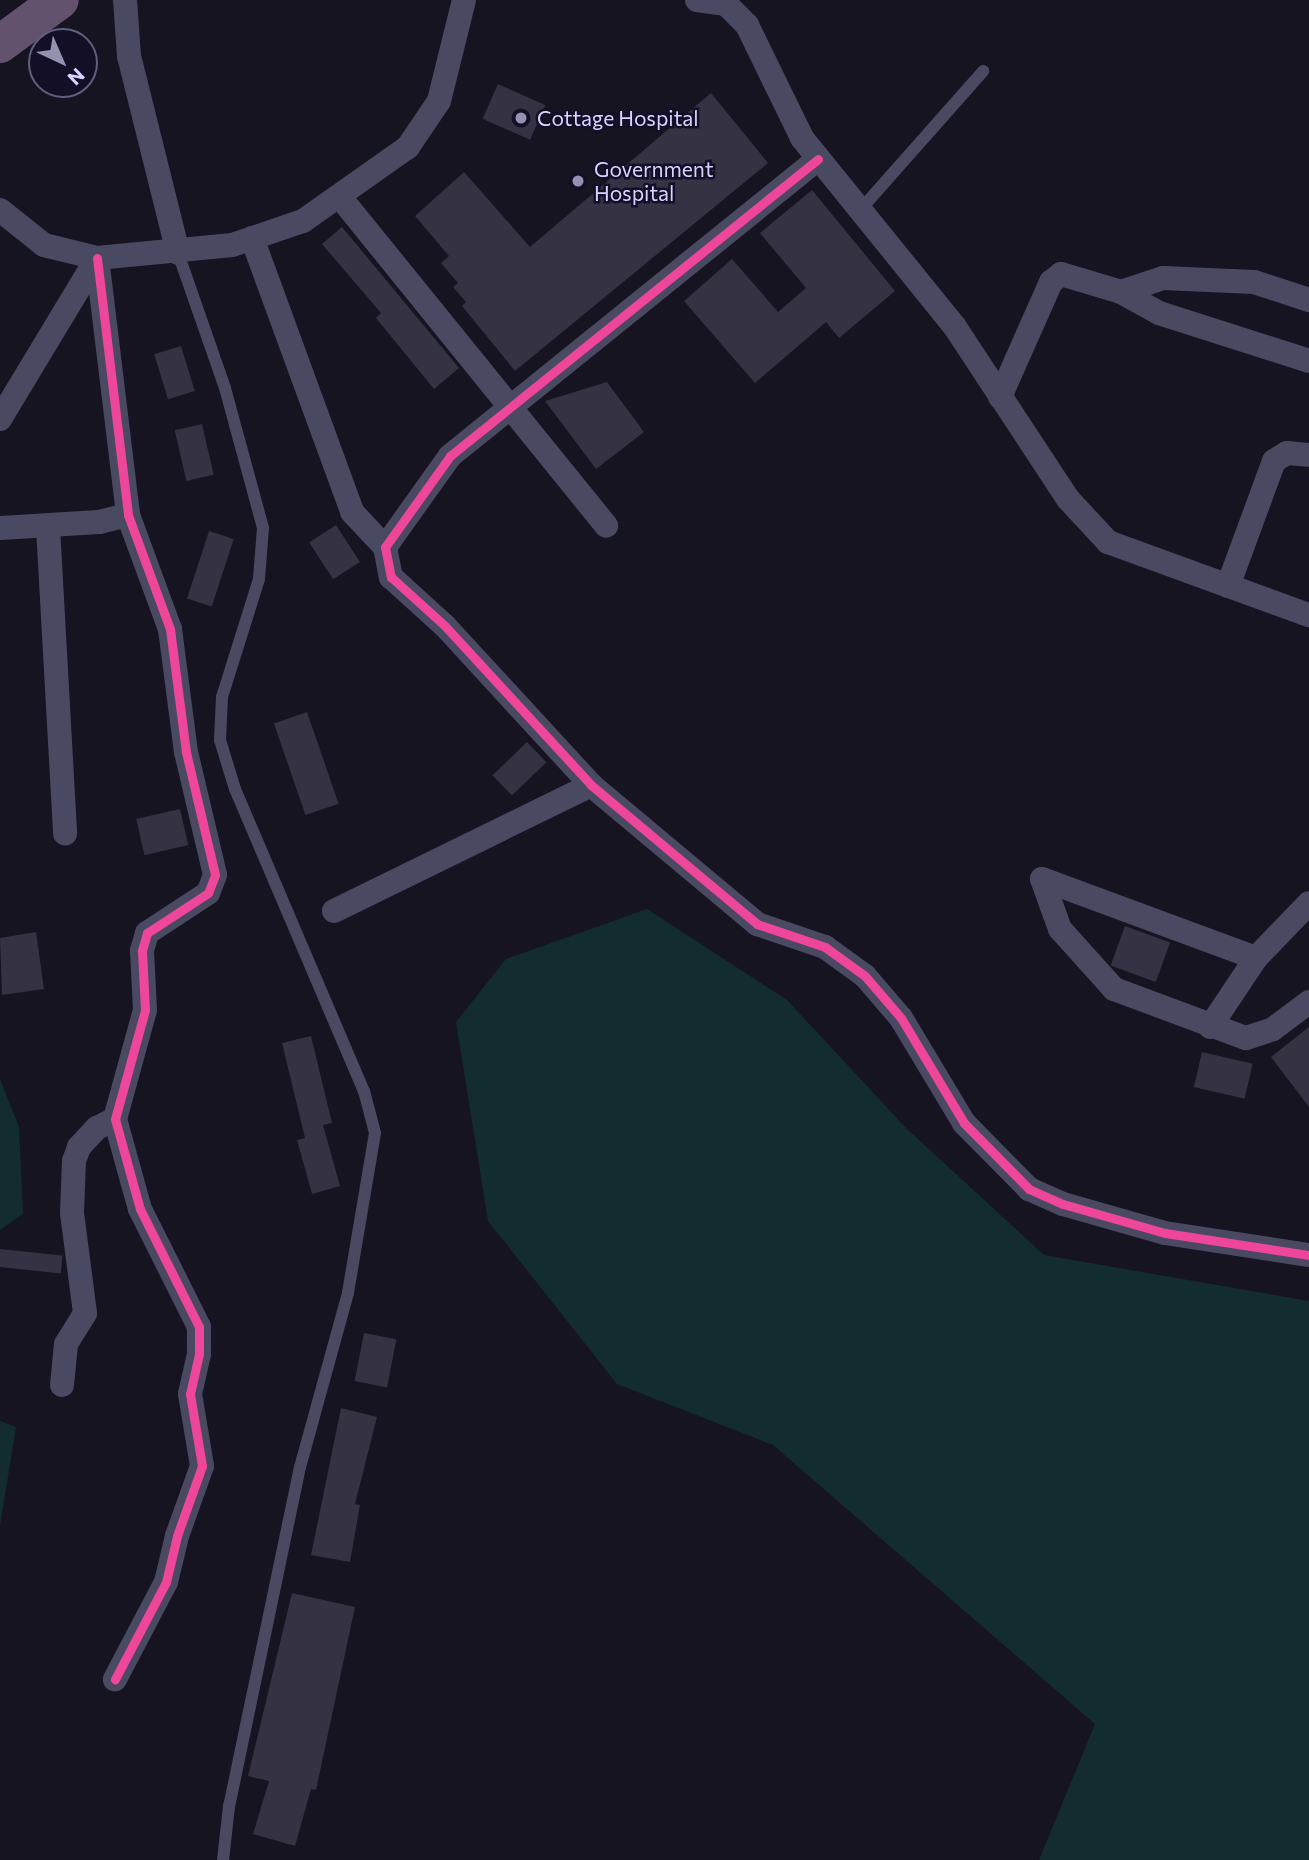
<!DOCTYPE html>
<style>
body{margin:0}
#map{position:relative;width:1309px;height:1860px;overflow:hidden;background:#161421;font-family:Commissioner,sans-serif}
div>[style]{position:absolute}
.green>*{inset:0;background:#132c2d}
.building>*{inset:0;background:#343243;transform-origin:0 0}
.service>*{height:12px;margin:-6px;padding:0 6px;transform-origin:6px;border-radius:6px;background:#4a4962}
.minor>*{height:24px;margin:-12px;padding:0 12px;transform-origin:12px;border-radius:12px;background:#4a4962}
.trunk>*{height:38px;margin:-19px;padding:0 19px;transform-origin:19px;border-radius:19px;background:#62526e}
.cycleway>*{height:9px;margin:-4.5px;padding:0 4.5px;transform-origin:4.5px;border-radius:4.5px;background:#ed469a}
.dots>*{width:19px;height:19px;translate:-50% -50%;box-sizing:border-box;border:4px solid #130f26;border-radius:50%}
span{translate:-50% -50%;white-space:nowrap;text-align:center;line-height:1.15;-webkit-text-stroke:5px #130f26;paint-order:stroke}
.poi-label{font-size:21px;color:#d9d4ff}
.left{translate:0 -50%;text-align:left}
.north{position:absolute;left:28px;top:28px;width:70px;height:70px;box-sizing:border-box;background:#130f26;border:2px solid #625e7d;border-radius:50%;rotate:136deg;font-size:19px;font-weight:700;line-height:28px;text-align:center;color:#d9d4ff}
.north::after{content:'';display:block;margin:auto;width:24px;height:32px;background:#9591b1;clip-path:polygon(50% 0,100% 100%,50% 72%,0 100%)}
</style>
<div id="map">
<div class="green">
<i style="clip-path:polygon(647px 909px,787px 1000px,907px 1129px,1044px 1255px,1309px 1301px,1309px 1860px,1039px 1860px,1095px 1724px,773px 1445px,617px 1384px,488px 1221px,456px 1022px,506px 959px)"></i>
<i style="clip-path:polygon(0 1079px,19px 1127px,23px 1214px,0 1230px)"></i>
<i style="clip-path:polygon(0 1421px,16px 1427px,0 1526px)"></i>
</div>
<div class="building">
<i style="left:498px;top:84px;width:52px;height:38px;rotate:24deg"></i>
<i style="clip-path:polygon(711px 93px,768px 163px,515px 371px,462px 306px,466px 302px,453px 287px,458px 283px,441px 263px,449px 256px,415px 216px,464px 172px,530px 247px)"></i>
<i style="clip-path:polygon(812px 190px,895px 291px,839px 338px,826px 322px,755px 383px,684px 301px,732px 259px,778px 312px,806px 288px,760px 233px)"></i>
<i style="clip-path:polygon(342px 227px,459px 368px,434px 389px,376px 318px,381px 313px,322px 244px)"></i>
<i style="left:181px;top:346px;width:47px;height:28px;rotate:73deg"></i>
<i style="clip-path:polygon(607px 382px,644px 432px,596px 469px,545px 401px)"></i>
<i style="left:202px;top:424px;width:52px;height:28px;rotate:77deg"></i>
<i style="left:336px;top:525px;width:44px;height:32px;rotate:57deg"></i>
<i style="left:209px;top:531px;width:26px;height:71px;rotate:18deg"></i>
<i style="left:307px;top:712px;width:97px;height:35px;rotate:71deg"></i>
<i style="left:527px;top:742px;width:28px;height:48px;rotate:46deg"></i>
<i style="left:180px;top:809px;width:37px;height:45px;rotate:77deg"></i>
<i style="left:1125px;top:926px;width:48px;height:42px;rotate:20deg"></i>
<i style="clip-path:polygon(36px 932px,44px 989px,2px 995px,0 938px)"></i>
<i style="clip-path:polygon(1309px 1027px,1309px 1107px,1271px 1057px)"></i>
<i style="clip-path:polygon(311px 1036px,332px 1123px,323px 1125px,340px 1186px,312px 1194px,297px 1140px,305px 1138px,282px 1043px)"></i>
<i style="left:1202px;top:1052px;width:52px;height:36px;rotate:13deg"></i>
<i style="left:0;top:1249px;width:63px;height:18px;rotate:6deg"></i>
<i style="left:364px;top:1333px;width:33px;height:49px;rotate:11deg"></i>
<i style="clip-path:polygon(341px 1408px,377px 1417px,355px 1504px,360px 1505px,350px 1562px,311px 1555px)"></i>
<i style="clip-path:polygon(292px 1593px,355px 1607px,316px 1790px,311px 1789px,295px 1846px,253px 1834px,269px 1781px,248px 1776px)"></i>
</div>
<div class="service">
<i style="left:862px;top:208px;width:183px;rotate:-48.5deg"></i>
<i style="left:178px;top:253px;width:143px;rotate:70.8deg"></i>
<i style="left:225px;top:388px;width:145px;rotate:74.8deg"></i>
<i style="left:263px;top:528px;width:51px;rotate:94.5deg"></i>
<i style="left:259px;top:579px;width:124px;rotate:107.4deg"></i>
<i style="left:222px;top:697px;width:43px;rotate:92.7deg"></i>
<i style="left:220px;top:740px;width:51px;rotate:73deg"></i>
<i style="left:235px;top:789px;width:328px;rotate:66.9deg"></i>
<i style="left:364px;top:1091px;width:43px;rotate:75.3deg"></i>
<i style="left:375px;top:1133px;width:162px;rotate:99.6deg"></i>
<i style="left:348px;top:1293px;width:180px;rotate:105.4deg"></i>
<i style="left:300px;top:1467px;width:346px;rotate:101.8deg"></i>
<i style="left:229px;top:1806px;width:54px;rotate:96.3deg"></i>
</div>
<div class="minor">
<i style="left:125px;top:0;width:56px;rotate:85.9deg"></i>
<i style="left:129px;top:56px;width:203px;rotate:76deg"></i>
<i style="left:697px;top:0;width:29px;rotate:8deg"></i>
<i style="left:726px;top:4px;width:30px;rotate:45deg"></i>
<i style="left:747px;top:25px;width:126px;rotate:64deg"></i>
<i style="left:802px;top:138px;width:243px;rotate:51deg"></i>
<i style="left:955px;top:327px;width:206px;rotate:56.7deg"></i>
<i style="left:1068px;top:499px;width:59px;rotate:47.1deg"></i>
<i style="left:1108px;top:542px;width:214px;rotate:20deg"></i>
<i style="left:818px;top:159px;width:473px;rotate:141.1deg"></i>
<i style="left:450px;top:456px;width:112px;rotate:125.5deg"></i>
<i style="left:385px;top:547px;width:31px;rotate:79deg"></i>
<i style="left:391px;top:577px;width:73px;rotate:42.2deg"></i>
<i style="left:445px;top:626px;width:216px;rotate:47.4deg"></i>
<i style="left:591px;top:785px;width:217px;rotate:39.9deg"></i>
<i style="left:757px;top:924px;width:72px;rotate:18.7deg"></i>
<i style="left:825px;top:947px;width:49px;rotate:35.9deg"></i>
<i style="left:865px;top:976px;width:55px;rotate:49.4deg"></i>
<i style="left:901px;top:1018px;width:122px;rotate:59deg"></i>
<i style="left:964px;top:1123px;width:93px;rotate:45.4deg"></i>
<i style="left:1029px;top:1189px;width:37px;rotate:24deg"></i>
<i style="left:1063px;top:1204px;width:106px;rotate:15.9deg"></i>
<i style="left:1165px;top:1233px;width:146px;rotate:8.7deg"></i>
<i style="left:340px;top:197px;width:423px;rotate:51deg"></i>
<i style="left:0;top:210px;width:56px;rotate:38.5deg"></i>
<i style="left:44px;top:245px;width:55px;rotate:13.8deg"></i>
<i style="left:97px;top:258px;width:136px;rotate:-5.5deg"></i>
<i style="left:232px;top:245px;width:75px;rotate:-18.7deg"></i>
<i style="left:303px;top:221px;width:128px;rotate:-35.2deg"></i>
<i style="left:408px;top:147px;width:55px;rotate:-56deg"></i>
<i style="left:439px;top:101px;width:104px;rotate:-76.1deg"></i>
<i style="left:252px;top:238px;width:292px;rotate:69.9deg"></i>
<i style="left:352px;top:512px;width:48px;rotate:46.7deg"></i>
<i style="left:97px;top:258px;width:259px;rotate:83.1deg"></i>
<i style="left:128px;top:515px;width:121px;rotate:69.8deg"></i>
<i style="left:170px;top:629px;width:124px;rotate:82.6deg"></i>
<i style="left:186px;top:752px;width:126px;rotate:76.7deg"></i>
<i style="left:215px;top:875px;width:19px;rotate:111deg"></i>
<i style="left:208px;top:893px;width:73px;rotate:146.7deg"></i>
<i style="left:147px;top:933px;width:19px;rotate:106deg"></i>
<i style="left:142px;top:951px;width:59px;rotate:87.1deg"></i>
<i style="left:145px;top:1010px;width:113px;rotate:105.4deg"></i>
<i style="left:115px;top:1119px;width:93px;rotate:74.5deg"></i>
<i style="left:140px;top:1209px;width:132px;rotate:63.4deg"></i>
<i style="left:199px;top:1327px;width:27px;rotate:90deg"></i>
<i style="left:199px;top:1354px;width:41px;rotate:102.7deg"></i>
<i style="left:190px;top:1394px;width:73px;rotate:80.5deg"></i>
<i style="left:202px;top:1466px;width:74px;rotate:109.7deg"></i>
<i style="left:177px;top:1536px;width:47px;rotate:103.4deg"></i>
<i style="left:166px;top:1582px;width:110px;rotate:117.7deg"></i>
<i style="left:1121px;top:292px;width:43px;rotate:28.9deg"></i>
<i style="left:1159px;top:313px;width:157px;rotate:17.7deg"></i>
<i style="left:1000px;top:397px;width:126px;rotate:-66.1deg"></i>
<i style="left:1051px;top:282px;width:13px;rotate:-39deg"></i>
<i style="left:1061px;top:274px;width:63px;rotate:16.7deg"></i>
<i style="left:1121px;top:292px;width:44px;rotate:-18.4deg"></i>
<i style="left:1163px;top:278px;width:91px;rotate:2.5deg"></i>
<i style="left:1254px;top:282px;width:58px;rotate:18.1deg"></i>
<i style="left:0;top:419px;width:188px;rotate:-58.9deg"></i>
<i style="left:48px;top:527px;width:307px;rotate:86.8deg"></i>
<i style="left:0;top:528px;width:99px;rotate:-3.5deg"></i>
<i style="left:99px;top:522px;width:30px;rotate:-14deg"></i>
<i style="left:1228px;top:586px;width:133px;rotate:-69.8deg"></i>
<i style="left:1274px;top:461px;width:15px;rotate:-32deg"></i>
<i style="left:1287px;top:453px;width:22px;rotate:5deg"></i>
<i style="left:1042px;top:879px;width:53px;rotate:70.2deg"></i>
<i style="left:1060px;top:929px;width:81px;rotate:48deg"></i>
<i style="left:1114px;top:989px;width:141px;rotate:20.4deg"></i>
<i style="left:1246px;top:1038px;width:28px;rotate:-18deg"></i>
<i style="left:1273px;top:1029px;width:45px;rotate:-36.9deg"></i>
<i style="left:1042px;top:879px;width:228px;rotate:20.3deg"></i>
<i style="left:334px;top:911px;width:286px;rotate:-26.1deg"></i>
<i style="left:1210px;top:1027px;width:83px;rotate:-56.3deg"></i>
<i style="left:1256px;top:958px;width:76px;rotate:-46.1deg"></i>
<i style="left:62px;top:1385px;width:41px;rotate:-84.4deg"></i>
<i style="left:66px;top:1344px;width:36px;rotate:-58deg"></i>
<i style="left:85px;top:1313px;width:101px;rotate:-97.4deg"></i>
<i style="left:72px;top:1213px;width:52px;rotate:-87.8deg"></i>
<i style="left:74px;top:1161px;width:15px;rotate:-70deg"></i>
<i style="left:79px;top:1147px;width:26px;rotate:-47deg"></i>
<i style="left:97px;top:1128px;width:20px;rotate:-27deg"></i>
</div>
<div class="trunk">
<i style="left:0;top:44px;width:74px;rotate:-36.3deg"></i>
</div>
<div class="cycleway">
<i style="left:818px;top:159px;width:473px;rotate:141.1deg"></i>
<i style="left:450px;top:456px;width:112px;rotate:125.5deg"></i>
<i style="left:385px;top:547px;width:31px;rotate:79deg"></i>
<i style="left:391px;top:577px;width:73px;rotate:42.2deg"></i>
<i style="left:445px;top:626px;width:216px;rotate:47.4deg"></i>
<i style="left:591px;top:785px;width:217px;rotate:39.9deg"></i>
<i style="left:757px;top:924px;width:72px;rotate:18.7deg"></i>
<i style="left:825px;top:947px;width:49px;rotate:35.9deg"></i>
<i style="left:865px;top:976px;width:55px;rotate:49.4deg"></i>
<i style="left:901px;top:1018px;width:122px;rotate:59deg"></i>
<i style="left:964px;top:1123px;width:93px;rotate:45.4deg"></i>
<i style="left:1029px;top:1189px;width:37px;rotate:24deg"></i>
<i style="left:1063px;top:1204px;width:106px;rotate:15.9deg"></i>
<i style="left:1165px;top:1233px;width:146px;rotate:8.7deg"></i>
<i style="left:97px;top:258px;width:259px;rotate:83.1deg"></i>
<i style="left:128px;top:515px;width:121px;rotate:69.8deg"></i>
<i style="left:170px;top:629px;width:124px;rotate:82.6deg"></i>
<i style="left:186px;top:752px;width:126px;rotate:76.7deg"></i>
<i style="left:215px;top:875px;width:19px;rotate:111deg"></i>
<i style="left:208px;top:893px;width:73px;rotate:146.7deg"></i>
<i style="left:147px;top:933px;width:19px;rotate:106deg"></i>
<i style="left:142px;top:951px;width:59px;rotate:87.1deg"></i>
<i style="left:145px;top:1010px;width:113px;rotate:105.4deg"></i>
<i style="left:115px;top:1119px;width:93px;rotate:74.5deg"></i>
<i style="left:140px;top:1209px;width:132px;rotate:63.4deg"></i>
<i style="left:199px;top:1327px;width:27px;rotate:90deg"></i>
<i style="left:199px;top:1354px;width:41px;rotate:102.7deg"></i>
<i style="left:190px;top:1394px;width:73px;rotate:80.5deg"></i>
<i style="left:202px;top:1466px;width:74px;rotate:109.7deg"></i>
<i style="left:177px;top:1536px;width:47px;rotate:103.4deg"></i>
<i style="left:166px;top:1582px;width:110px;rotate:117.7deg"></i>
</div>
<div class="dots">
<i style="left:521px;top:118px;background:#9591b1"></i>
<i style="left:578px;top:181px;background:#9591b1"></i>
</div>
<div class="poi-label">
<span class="left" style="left:537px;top:118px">Cottage Hospital</span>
<span class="left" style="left:594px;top:181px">Government<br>Hospital</span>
</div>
<div class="north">N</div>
</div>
